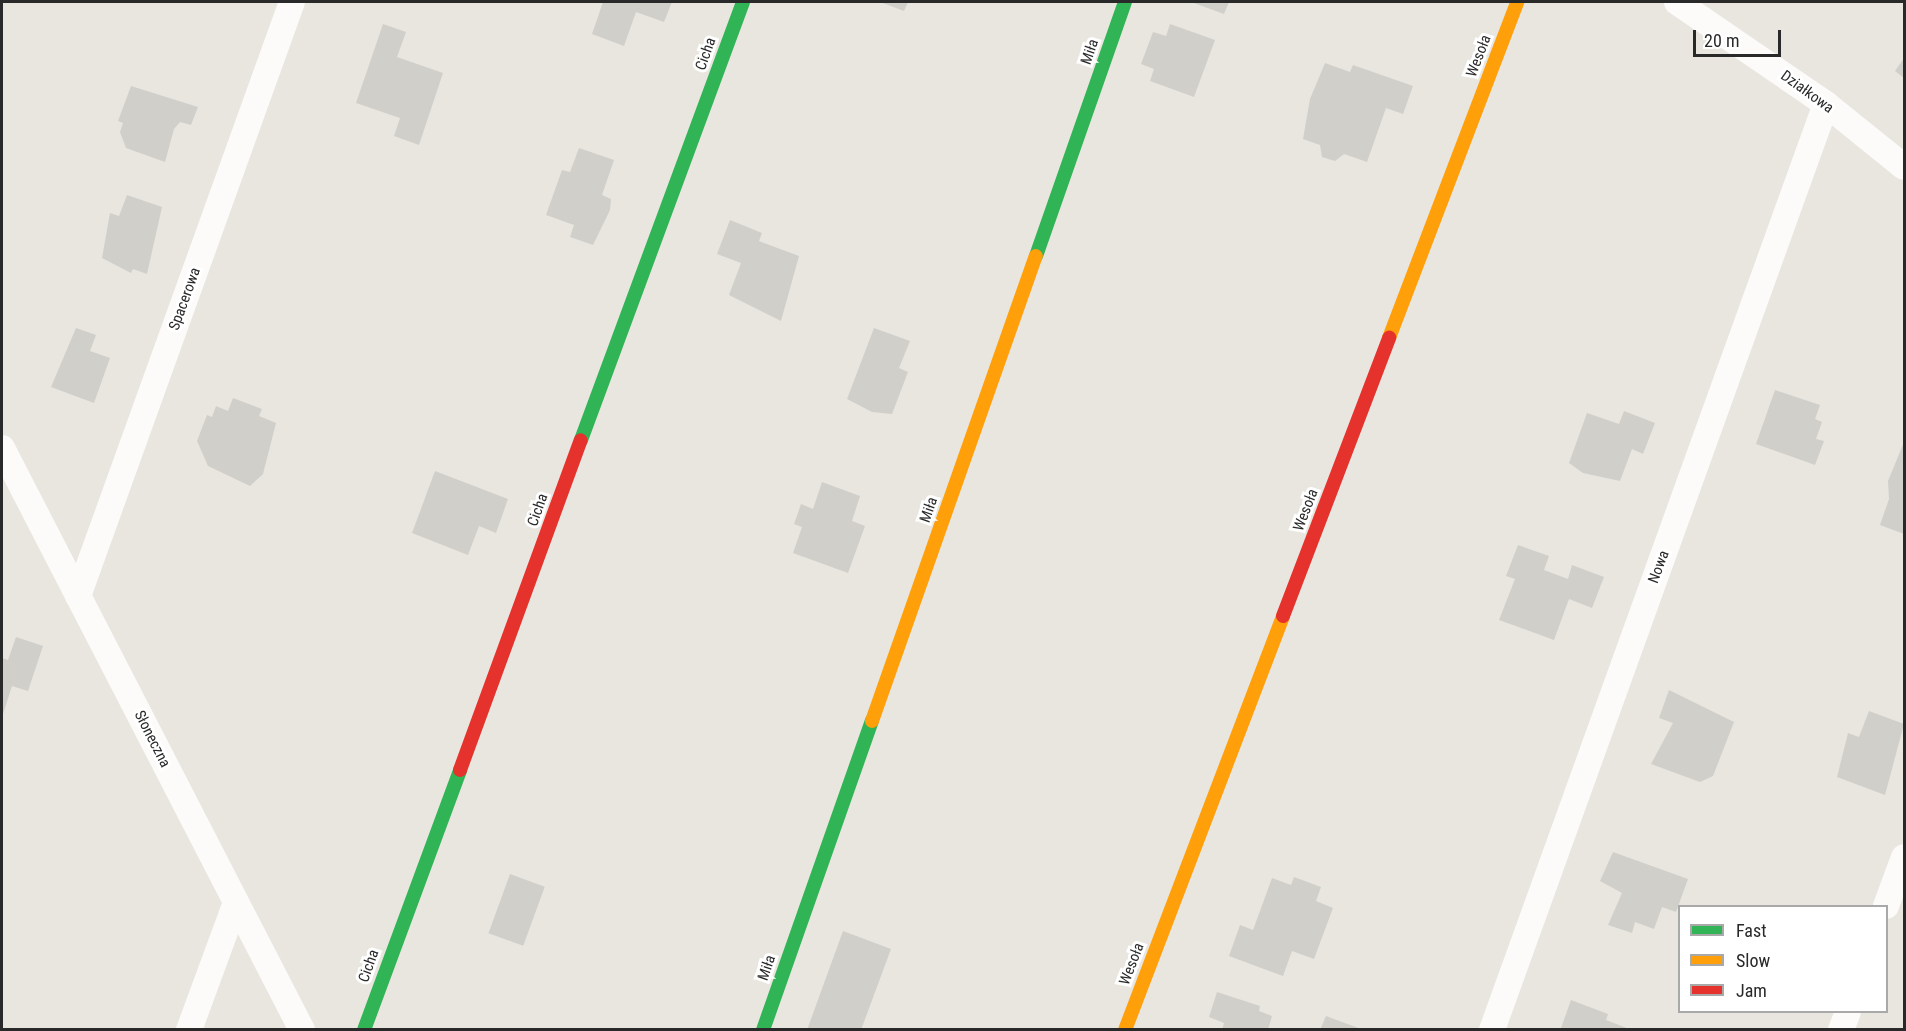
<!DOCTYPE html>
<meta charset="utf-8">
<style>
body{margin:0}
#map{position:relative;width:1906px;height:1031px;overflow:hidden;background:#e8e6df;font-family:"Roboto Condensed",sans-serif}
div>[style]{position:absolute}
.building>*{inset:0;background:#d1cfca;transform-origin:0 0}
.street>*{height:26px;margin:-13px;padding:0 13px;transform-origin:13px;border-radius:13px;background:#fcfbfa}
.fast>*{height:14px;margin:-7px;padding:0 7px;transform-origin:7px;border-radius:7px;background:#30b455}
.slow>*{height:14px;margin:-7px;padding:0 7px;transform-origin:7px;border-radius:7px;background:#ff9f0a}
.jam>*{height:14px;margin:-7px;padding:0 7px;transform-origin:7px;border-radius:7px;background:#e5322d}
span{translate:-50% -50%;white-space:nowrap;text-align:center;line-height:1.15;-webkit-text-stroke:6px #fff;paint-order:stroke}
.street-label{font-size:15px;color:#292929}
.frame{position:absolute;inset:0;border:3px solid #292929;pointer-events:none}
.legend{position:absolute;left:1678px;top:905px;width:210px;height:108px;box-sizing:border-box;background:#fff;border:2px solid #a9a9a9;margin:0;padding:8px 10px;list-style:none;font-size:18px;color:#292929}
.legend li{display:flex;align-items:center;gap:12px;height:30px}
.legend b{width:30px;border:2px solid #a9a9a9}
.scale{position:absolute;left:1693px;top:30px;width:88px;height:27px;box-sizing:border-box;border:3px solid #292929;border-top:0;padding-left:8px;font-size:18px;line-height:21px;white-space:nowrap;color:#292929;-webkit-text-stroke:4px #fff;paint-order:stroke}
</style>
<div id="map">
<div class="building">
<i style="clip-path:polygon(603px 2px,672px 2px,664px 22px,636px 12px,624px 46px,592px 34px)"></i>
<i style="clip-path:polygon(880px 2px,908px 2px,904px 11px)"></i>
<i style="clip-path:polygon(1191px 2px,1229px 2px,1224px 14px)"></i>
<i style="clip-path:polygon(383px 24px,406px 32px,397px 57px,443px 73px,419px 145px,394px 136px,400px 118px,356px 103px)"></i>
<i style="clip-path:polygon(1170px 24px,1215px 40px,1194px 97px,1150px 81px,1154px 69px,1141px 64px,1153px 32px,1166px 36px)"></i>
<i style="clip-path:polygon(1904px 58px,1904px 78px,1895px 71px)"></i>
<i style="clip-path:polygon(1325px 63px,1350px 72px,1353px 65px,1413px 86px,1403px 114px,1386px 108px,1367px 162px,1344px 154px,1335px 161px,1322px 157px,1320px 145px,1303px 139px,1310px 99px)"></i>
<i style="clip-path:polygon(131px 86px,198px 107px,191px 125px,180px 122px,174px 129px,165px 162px,126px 148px,120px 132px,123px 123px,118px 121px)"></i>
<i style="clip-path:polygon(579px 148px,614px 160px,602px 195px,611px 199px,610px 210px,593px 245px,570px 237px,574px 225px,546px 215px,562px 170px,570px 172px)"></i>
<i style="clip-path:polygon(127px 195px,162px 207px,147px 274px,133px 269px,131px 273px,102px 258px,110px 213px,119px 216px)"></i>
<i style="clip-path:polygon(730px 220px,762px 233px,759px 241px,799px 256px,781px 321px,729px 295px,741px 263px,717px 254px)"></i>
<i style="clip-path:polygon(76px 328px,96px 335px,90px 351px,110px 358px,94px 403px,51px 387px)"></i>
<i style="clip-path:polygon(874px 328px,910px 341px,899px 368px,908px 372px,892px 414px,872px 412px,847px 399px)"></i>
<i style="clip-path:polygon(1775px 390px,1820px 405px,1815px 419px,1822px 422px,1816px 439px,1824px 441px,1815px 465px,1756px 444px)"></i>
<i style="clip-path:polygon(233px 398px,262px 409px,259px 416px,276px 423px,263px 474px,250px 486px,208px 466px,197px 441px,207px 415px,212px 417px,216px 406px,228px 411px)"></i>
<i style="clip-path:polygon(1624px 411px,1655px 423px,1643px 454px,1632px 449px,1620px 481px,1583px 473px,1569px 463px,1587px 413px,1619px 424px)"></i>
<i style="clip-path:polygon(1904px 442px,1904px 534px,1880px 525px,1889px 499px,1888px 481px)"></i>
<i style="clip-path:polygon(435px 471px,508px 499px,496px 533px,479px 526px,468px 555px,412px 533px)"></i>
<i style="clip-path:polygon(822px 482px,860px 496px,852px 521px,865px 526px,848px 573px,793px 553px,802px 527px,794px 524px,801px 504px,813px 509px)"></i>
<i style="clip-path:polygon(1518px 545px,1549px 556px,1544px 570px,1568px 579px,1572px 565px,1604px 577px,1592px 608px,1569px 599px,1554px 640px,1499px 620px,1515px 579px,1506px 576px)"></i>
<i style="clip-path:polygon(16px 637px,43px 646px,28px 691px,12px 686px,2px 717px,2px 658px,8px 660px)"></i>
<i style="clip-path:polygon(1669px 690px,1734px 722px,1713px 776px,1700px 782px,1651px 764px,1673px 723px,1659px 718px)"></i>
<i style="clip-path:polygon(1869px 711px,1904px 724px,1885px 795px,1837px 777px,1848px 733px,1859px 737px)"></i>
<i style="clip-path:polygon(1613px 852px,1688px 879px,1676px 912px,1662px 907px,1654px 929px,1635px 922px,1632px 933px,1608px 925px,1622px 893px,1600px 881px)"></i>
<i style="left:510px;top:874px;width:37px;height:63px;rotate:20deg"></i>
<i style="clip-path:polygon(1294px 877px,1321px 887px,1316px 901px,1333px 908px,1314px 959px,1292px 951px,1283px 976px,1229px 956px,1240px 925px,1253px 930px,1272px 878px,1291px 885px)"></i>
<i style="clip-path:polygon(843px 931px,891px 949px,861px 1030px,807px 1030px)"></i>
<i style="clip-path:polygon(1217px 992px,1260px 1006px,1259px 1011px,1272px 1016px,1268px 1030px,1222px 1030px,1224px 1023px,1209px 1017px)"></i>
<i style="clip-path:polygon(1571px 1000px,1608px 1014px,1606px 1020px,1632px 1030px,1561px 1028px)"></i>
<i style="clip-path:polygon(1326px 1016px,1361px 1029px,1361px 1030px,1320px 1030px)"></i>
</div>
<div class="street">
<i style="left:1677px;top:2px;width:181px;rotate:34.4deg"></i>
<i style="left:1826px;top:104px;width:100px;rotate:38.9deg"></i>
<i style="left:2px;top:448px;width:655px;rotate:62.73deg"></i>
<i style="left:78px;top:596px;width:631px;rotate:-70.19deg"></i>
<i style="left:1886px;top:906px;width:52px;rotate:-69.8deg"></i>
<i style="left:189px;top:1030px;width:136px;rotate:-69.8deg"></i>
<i style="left:1492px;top:1030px;width:984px;rotate:-70.17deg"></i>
<i style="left:1841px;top:1030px;width:19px;rotate:-69deg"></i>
</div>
<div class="fast">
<i style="left:1036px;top:256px;width:269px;rotate:-70.7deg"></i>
<i style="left:581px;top:440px;width:467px;rotate:-69.7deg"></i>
<i style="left:364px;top:1030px;width:277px;rotate:-69.7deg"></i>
<i style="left:763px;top:1030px;width:328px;rotate:-70.6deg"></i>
</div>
<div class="slow">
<i style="left:1389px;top:338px;width:360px;rotate:-69.1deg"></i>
<i style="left:872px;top:721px;width:493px;rotate:-70.6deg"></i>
<i style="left:1125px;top:1030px;width:443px;rotate:-69.1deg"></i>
</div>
<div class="jam">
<i style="left:1283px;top:616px;width:298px;rotate:-69.1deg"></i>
<i style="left:460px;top:770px;width:351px;rotate:-69.9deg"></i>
</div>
<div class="street-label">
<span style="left:1090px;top:52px;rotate:-71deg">Miła</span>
<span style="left:706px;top:54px;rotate:-70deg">Cicha</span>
<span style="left:1479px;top:56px;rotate:-69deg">Wesoła</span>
<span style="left:1807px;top:92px;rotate:36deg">Działkowa</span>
<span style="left:185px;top:299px;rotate:-70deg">Spacerowa</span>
<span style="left:538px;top:510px;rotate:-70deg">Cicha</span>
<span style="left:929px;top:510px;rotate:-71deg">Miła</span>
<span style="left:1306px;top:510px;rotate:-69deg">Wesoła</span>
<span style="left:1659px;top:567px;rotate:-70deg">Nowa</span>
<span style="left:152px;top:739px;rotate:63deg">Słoneczna</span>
<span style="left:1132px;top:964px;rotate:-69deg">Wesoła</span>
<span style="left:369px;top:966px;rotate:-70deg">Cicha</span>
<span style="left:767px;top:968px;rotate:-71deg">Miła</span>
</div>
<div class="frame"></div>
<ul class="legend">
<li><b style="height:8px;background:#30b455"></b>Fast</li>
<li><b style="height:8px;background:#ff9f0a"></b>Slow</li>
<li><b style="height:8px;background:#e5322d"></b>Jam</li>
</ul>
<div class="scale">20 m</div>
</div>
